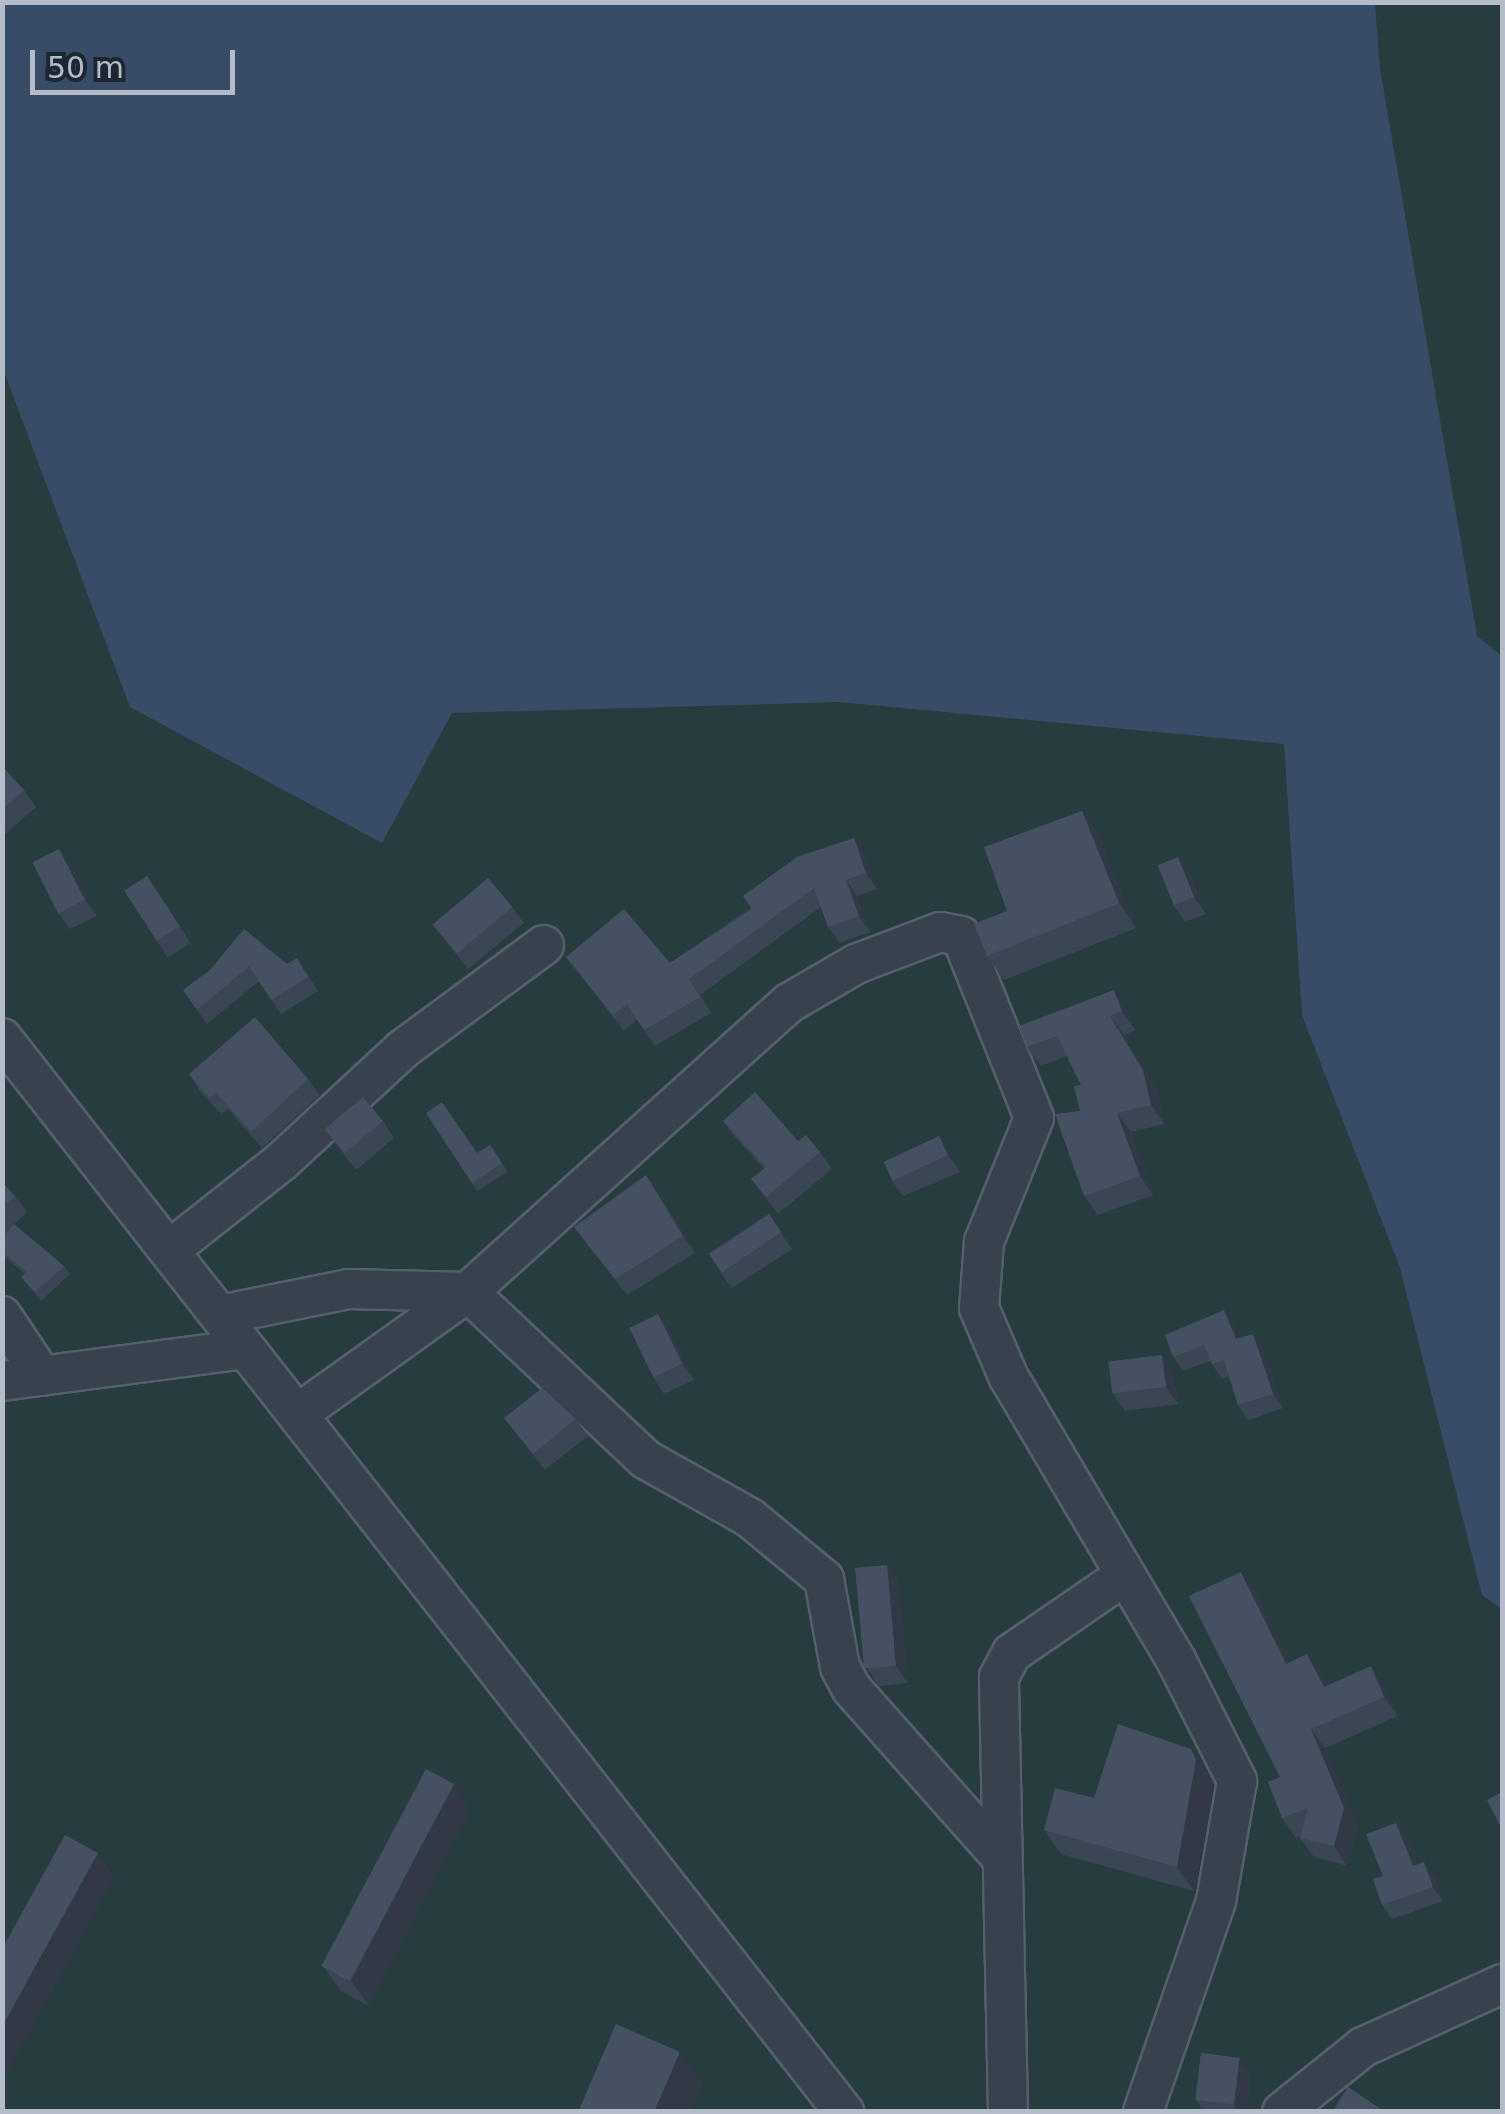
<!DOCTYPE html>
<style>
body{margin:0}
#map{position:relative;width:1505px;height:2114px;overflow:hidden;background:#242f3e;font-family:"DejaVu Sans",sans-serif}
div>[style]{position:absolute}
.green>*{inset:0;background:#263c3f;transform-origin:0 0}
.water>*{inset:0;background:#394c67}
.roads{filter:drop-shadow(2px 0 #565f6c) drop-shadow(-2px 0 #565f6c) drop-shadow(0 2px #565f6c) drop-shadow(0 -2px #565f6c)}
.minor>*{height:38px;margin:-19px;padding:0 19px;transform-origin:19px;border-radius:19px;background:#38414e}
.wall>*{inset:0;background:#3b4654;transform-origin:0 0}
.shaded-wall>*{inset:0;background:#303945}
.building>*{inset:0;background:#455162;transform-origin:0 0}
span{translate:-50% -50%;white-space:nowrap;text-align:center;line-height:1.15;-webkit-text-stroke:9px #1d2633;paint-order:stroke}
.frame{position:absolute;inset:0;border:5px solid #b4bcc9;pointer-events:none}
.scale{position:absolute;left:30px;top:50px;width:205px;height:45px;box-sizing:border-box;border:5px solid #b4bcc9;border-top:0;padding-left:12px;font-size:30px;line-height:35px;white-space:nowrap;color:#b4bcc9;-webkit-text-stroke:8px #1d2633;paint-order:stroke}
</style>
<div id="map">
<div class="green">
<i style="left:3px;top:3px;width:1499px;height:2108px"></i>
</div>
<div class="water">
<i style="clip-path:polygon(3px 2px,1375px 3px,1380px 69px,1477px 636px,1502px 656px,1502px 1609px,1482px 1595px,1400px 1268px,1302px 1015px,1284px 744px,839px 702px,452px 713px,382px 843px,130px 707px,3px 369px)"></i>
</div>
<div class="roads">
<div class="minor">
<i style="left:2px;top:1038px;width:1365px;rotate:51.9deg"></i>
<i style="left:172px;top:1248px;width:139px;rotate:-38.3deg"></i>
<i style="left:281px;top:1162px;width:166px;rotate:-42.8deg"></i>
<i style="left:403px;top:1049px;width:175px;rotate:-36.4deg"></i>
<i style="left:220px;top:1315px;width:132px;rotate:-11.4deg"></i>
<i style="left:349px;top:1289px;width:119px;rotate:1.4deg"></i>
<i style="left:468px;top:1292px;width:243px;rotate:43.3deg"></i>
<i style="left:645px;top:1459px;width:120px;rotate:29.3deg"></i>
<i style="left:750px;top:1518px;width:96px;rotate:39.5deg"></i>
<i style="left:824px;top:1579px;width:89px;rotate:79.7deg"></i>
<i style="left:840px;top:1667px;width:24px;rotate:62deg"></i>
<i style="left:851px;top:1688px;width:226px;rotate:48.4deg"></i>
<i style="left:2px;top:1316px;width:72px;rotate:56.3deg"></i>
<i style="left:2px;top:1381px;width:245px;rotate:-7.5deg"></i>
<i style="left:299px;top:1413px;width:208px;rotate:-35.6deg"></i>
<i style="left:468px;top:1292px;width:432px;rotate:-42deg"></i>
<i style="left:789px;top:1003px;width:78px;rotate:-30.2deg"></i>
<i style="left:856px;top:964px;width:90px;rotate:-20.9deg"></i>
<i style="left:940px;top:932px;width:21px;rotate:11deg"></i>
<i style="left:961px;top:936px;width:196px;rotate:68.1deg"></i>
<i style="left:1034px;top:1118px;width:134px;rotate:112deg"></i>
<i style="left:984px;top:1242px;width:66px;rotate:94.3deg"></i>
<i style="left:979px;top:1308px;width:74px;rotate:66.9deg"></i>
<i style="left:1008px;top:1376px;width:330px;rotate:59.4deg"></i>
<i style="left:1176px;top:1660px;width:136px;rotate:63.2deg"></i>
<i style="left:1237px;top:1781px;width:122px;rotate:99.9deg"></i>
<i style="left:1216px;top:1901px;width:223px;rotate:109.1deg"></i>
<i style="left:1008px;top:2112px;width:435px;rotate:-91.2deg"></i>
<i style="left:999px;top:1677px;width:27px;rotate:-62deg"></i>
<i style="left:1012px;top:1653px;width:136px;rotate:-34.5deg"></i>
<i style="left:1282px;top:2112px;width:104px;rotate:-38.7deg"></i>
<i style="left:1363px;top:2047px;width:153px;rotate:-24.4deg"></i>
</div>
</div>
<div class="wall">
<i style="clip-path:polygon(2px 766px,24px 790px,36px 807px,4px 835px,2px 834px)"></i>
<i style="clip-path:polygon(1082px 811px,1099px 836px,1136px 928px,1004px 980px,987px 956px,1007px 911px)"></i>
<i style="clip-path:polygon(854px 838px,865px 854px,877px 889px,857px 896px,870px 932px,840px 943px,828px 927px,821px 907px,700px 995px,711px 1013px,655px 1046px,637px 1020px,624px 1031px,566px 957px,670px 963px)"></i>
<i style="clip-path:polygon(59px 849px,71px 866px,97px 916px,70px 929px,58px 913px)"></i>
<i style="clip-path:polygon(1190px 874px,1206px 914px,1185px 922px,1173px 905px)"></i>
<i style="left:147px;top:876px;width:80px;height:27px;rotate:57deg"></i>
<i style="clip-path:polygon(512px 907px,524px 923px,468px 969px,432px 924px)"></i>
<i style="clip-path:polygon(287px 964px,306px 972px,318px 991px,281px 1014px,259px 981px,207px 1024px,183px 990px,210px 970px)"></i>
<i style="clip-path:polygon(1127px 1009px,1135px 1030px,1124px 1035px,1156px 1089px,1165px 1124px,1131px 1132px,1153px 1195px,1098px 1215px,1084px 1196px,1080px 1111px,1081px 1085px,1067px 1056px,1041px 1066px,1027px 1047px)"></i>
<i style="clip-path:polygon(189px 1074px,308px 1079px,320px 1095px,262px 1148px,228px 1109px,221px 1114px,200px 1091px)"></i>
<i style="clip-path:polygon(426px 1113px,477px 1153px,490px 1145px,508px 1172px,477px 1191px)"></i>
<i style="clip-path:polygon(383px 1121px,394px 1138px,356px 1170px,324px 1129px)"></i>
<i style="clip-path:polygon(723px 1121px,798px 1141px,820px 1152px,832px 1169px,778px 1214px,751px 1179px,764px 1169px,735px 1137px)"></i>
<i style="clip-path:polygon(939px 1136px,951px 1153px,960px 1172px,903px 1196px,891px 1180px)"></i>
<i style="clip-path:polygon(2px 1182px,15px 1196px,27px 1212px,14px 1224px,64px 1266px,70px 1274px,41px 1301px,21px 1277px,25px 1274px,2px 1255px,2px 1237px,11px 1227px,4px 1234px,2px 1233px)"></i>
<i style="clip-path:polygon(658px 1192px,695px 1253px,627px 1295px,574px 1227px)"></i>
<i style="left:769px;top:1214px;width:42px;height:72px;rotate:57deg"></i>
<i style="clip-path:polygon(658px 1314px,670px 1330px,694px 1380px,664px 1394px,653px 1377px)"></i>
<i style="clip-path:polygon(1234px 1324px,1239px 1338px,1262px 1348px,1283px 1408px,1248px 1420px,1238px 1405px,1229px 1376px,1222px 1379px,1210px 1361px,1183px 1371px,1173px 1357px)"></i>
<i style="clip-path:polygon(1173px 1371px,1178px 1404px,1125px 1411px,1113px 1394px)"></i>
<i style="clip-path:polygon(504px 1418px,576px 1419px,588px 1436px,545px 1470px)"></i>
<i style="clip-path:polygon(887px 1565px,898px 1581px,908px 1683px,879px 1686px,867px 1669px)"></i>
<i style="clip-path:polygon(1255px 1592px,1289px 1662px,1321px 1673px,1327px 1685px,1384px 1686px,1398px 1716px,1325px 1748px,1358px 1828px,1347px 1866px,1314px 1857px,1300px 1838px,1301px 1836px,1296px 1838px,1282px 1818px,1280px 1777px)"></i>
<i style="clip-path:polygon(1208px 1773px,1214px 1784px,1194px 1891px,1061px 1854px,1044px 1830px,1094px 1798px)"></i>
<i style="clip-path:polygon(471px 1808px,369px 2006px,341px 1991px,324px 1967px)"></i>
<i style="clip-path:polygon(1406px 1836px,1417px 1864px,1434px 1875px,1443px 1901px,1392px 1919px,1382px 1905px,1383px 1876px)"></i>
<i style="clip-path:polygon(1251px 2074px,1247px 2112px,1204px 2112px,1196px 2100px)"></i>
</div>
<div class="shaded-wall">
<i style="clip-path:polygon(1082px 811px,1099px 836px,1136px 928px,1119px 903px)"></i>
<i style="clip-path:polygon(854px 838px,865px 854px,877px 889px,866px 873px)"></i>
<i style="clip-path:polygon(59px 849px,71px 866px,97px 916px,85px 900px)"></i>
<i style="clip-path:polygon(1178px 857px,1190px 874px,1206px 914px,1194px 897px)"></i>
<i style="clip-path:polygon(846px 880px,857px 896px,870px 932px,859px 916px)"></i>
<i style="clip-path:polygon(1114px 990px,1127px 1009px,1135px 1030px,1122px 1011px)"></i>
<i style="clip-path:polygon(1110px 1016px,1124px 1035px,1156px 1089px,1165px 1124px,1151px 1105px)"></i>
<i style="clip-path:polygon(1117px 1113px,1131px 1132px,1153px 1195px,1140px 1176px)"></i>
<i style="clip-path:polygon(939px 1136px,951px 1153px,960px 1172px,948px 1155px)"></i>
<i style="clip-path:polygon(646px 1175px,658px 1192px,695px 1253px,683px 1236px)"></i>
<i style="clip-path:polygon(1224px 1310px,1234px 1324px,1246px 1353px,1236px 1339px)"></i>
<i style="clip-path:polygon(658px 1314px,670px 1330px,694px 1380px,682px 1363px)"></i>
<i style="clip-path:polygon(1253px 1334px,1262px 1348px,1283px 1408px,1273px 1394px)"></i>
<i style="clip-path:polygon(1162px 1355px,1173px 1371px,1178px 1404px,1166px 1387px)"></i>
<i style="clip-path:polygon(887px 1565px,898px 1581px,908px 1683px,896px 1666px)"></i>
<i style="clip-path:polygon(1241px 1572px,1255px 1592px,1300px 1684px,1286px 1664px)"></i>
<i style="clip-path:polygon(1307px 1654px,1321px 1673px,1337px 1706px,1324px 1687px)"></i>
<i style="clip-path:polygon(1371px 1666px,1384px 1686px,1398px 1716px,1384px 1697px)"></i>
<i style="clip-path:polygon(1311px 1729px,1325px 1748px,1358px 1828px,1347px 1866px,1334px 1846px)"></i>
<i style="clip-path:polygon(1191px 1749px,1208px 1773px,1214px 1784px,1194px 1891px,1177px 1867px)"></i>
<i style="clip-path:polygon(454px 1784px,471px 1808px,369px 2006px,351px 1981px)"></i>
<i style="clip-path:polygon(1396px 1823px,1406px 1836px,1423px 1879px,1413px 1866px)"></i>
<i style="clip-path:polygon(98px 1853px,115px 1877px,2px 2083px,2px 2027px)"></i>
<i style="clip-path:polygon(1424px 1862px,1434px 1875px,1443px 1901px,1433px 1887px)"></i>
<i style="clip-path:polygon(680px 2052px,703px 2084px,691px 2112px,654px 2112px)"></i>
<i style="clip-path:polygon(1240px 2058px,1251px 2074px,1247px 2112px,1238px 2112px,1234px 2105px)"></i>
</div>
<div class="building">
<i style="clip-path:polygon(2px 766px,24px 790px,2px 810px)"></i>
<i style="clip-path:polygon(1082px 811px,1119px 903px,987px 956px,974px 924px,1007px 911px,984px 847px)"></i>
<i style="clip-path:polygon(854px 838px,866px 873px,846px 880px,859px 916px,828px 927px,814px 888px,689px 979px,700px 997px,644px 1030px,627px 1004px,613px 1015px,566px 957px,624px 909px,670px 963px,752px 909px,743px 896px,797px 857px)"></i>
<i style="left:59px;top:849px;width:57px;height:30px;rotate:63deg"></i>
<i style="left:1178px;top:857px;width:43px;height:22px;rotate:68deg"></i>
<i style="left:147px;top:876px;width:60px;height:27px;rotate:57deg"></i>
<i style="left:488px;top:878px;width:38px;height:72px;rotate:50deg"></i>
<i style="clip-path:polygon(244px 929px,287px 964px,297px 958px,308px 977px,271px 1000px,249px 966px,197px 1010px,183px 990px,210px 970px)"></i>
<i style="clip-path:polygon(1114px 990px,1122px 1011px,1110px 1016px,1143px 1070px,1151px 1105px,1117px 1113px,1140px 1176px,1084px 1196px,1055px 1114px,1080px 1111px,1074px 1086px,1081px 1085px,1057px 1036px,1027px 1047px,1019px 1026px)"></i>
<i style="clip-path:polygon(255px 1017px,308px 1079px,251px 1132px,216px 1092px,209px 1098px,189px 1074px)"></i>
<i style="clip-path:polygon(755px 1092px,798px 1141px,806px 1135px,820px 1152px,766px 1197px,751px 1179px,766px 1167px,723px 1121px)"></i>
<i style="left:363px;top:1097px;width:31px;height:50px;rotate:50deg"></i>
<i style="clip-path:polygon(442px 1102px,477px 1153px,490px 1145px,502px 1163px,472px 1183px,426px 1113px)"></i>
<i style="left:939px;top:1136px;width:21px;height:61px;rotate:65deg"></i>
<i style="clip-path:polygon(646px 1175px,683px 1236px,615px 1279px,574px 1227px)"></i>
<i style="clip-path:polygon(2px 1182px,15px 1196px,2px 1207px)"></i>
<i style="left:769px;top:1214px;width:22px;height:72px;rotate:56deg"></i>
<i style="clip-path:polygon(14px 1224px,64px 1266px,35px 1292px,21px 1277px,27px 1272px,2px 1252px,2px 1237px)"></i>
<i style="clip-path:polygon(1224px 1310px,1236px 1339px,1253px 1334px,1273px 1394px,1238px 1405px,1224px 1360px,1212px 1364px,1204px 1345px,1173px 1357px,1165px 1335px)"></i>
<i style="left:658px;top:1314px;width:55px;height:32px;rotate:64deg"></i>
<i style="left:1162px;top:1355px;width:32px;height:54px;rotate:83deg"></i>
<i style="clip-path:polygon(542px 1388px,576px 1419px,533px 1454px,504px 1418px)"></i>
<i style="left:887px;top:1565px;width:101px;height:32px;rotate:85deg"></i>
<i style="clip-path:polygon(1241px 1572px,1286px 1664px,1307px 1654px,1324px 1687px,1371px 1666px,1384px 1697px,1311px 1729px,1344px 1808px,1334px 1846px,1300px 1838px,1308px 1808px,1282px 1818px,1268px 1782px,1280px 1777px,1189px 1596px)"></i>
<i style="clip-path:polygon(1118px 1724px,1191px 1749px,1196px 1760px,1177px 1867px,1044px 1830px,1055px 1788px,1094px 1798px)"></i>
<i style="left:426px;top:1769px;width:32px;height:223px;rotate:28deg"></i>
<i style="clip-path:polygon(1502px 1792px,1502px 1829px,1487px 1800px)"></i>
<i style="clip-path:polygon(1396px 1823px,1413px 1866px,1424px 1862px,1433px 1887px,1382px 1905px,1373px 1879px,1383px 1876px,1366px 1834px)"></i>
<i style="clip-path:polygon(65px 1835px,98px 1853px,2px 2027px,2px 1949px)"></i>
<i style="clip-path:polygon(616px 2024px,680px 2052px,654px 2112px,578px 2112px)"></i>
<i style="left:1201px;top:2053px;width:39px;height:47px;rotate:7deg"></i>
<i style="clip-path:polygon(1348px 2087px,1385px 2112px,1332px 2112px)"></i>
</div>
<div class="frame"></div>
<div class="scale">50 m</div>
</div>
